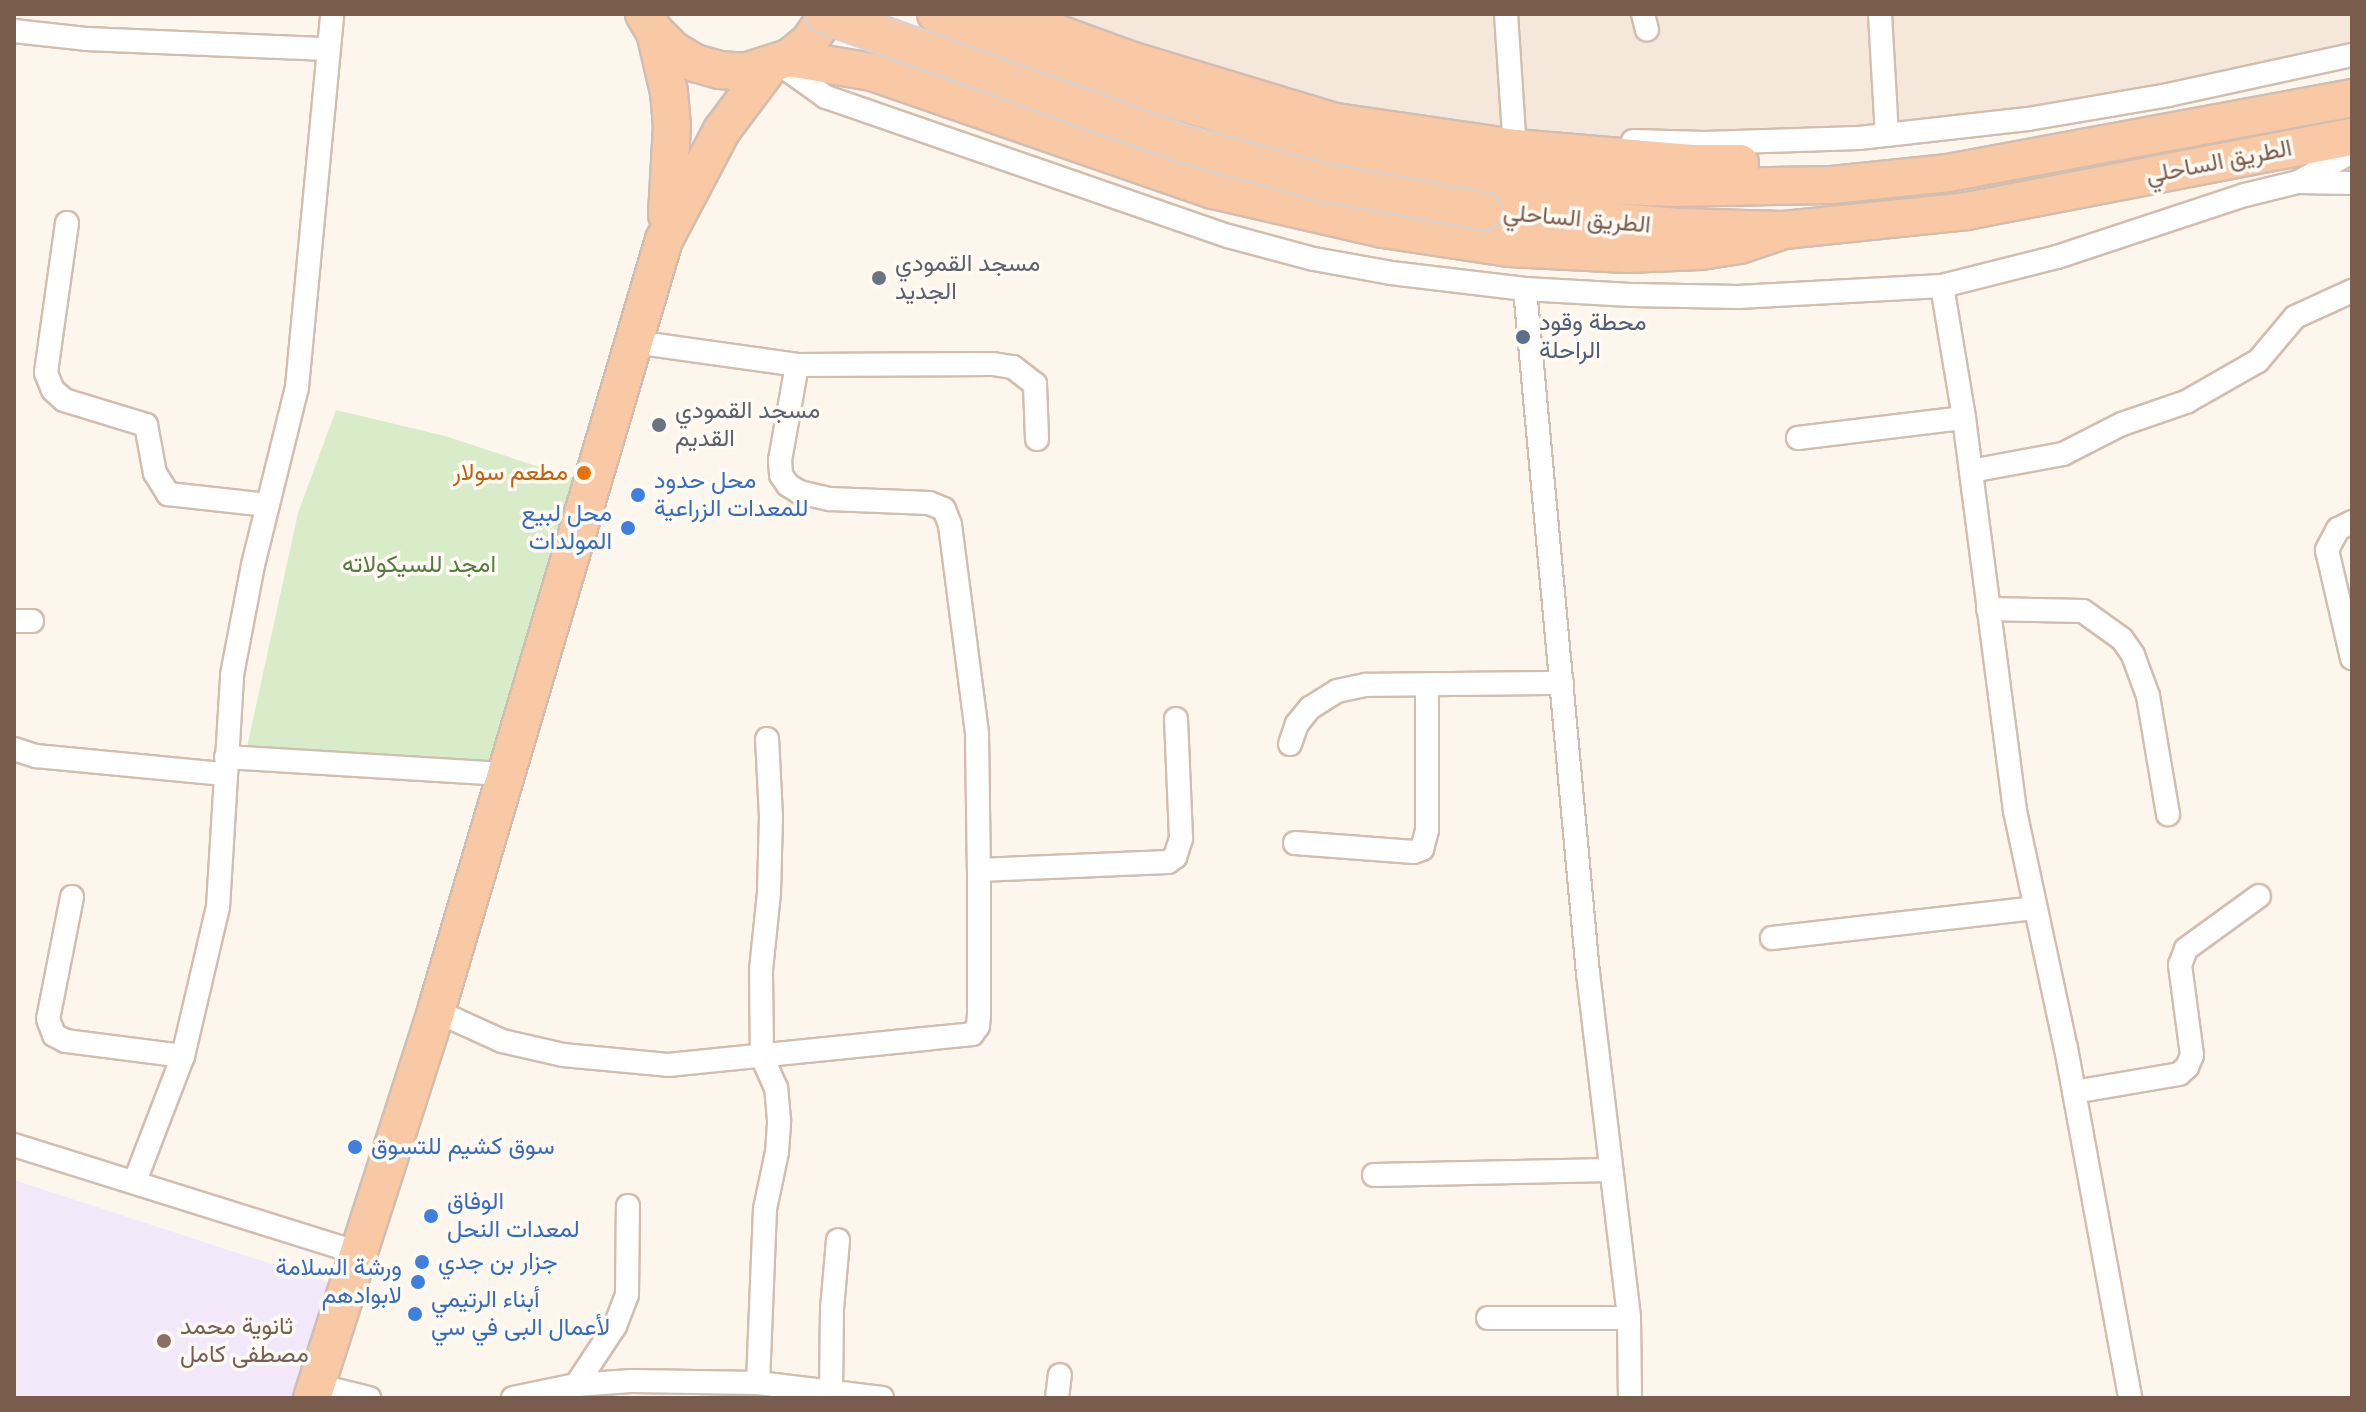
<!DOCTYPE html>
<meta charset="utf-8">
<style>
body{margin:0}
#map{position:relative;width:2366px;height:1412px;overflow:hidden;background:#fdf6ec;font-family:Roboto,Vazirmatn,sans-serif}
div>[style]{position:absolute}
.residential>*{inset:0;background:#f5e8da}
.education>*{inset:0;background:#f3e8fa}
.green>*{inset:0;background:#d8ecc9}
.roads{filter:drop-shadow(2px 0 #d1beb0) drop-shadow(-2px 0 #d1beb0) drop-shadow(0 2px #d1beb0) drop-shadow(0 -2px #d1beb0)}
.minor>*{height:22px;margin:-11px;padding:0 11px;transform-origin:11px;border-radius:11px;background:#fff}
.trunk>*{height:36px;margin:-18px;padding:0 18px;transform-origin:18px;border-radius:18px;background:#f9c8a4}
.bridges{filter:drop-shadow(2px 0 #dad1cd) drop-shadow(-2px 0 #dad1cd) drop-shadow(0 2px #dad1cd) drop-shadow(0 -2px #dad1cd)}
.trunk-bridge>*{height:36px;margin:-18px;padding:0 18px;transform-origin:18px;border-radius:18px;background:#f9c8a4}
.dots>*{width:22px;height:22px;translate:-50% -50%;box-sizing:border-box;border:4px solid #fffaf3;border-radius:50%}
span{translate:-50% -50%;white-space:nowrap;text-align:center;line-height:1.15;-webkit-text-stroke:7px #fffaf3;paint-order:stroke}
.street-label{font-size:24px;color:#7a5c4d}
.worship-label{font-size:24px;color:#5b616d}
.left{translate:0 -50%;text-align:left}
.service-label{font-size:24px;color:#4e5e75}
.food-label{font-size:24px;color:#c56008}
.right{translate:-100% -50%;text-align:right}
.shop-label{font-size:24px;color:#366cbe}
.park-label{font-size:24px;color:#537a41}
.education-label{font-size:24px;color:#785e54}
.frame{position:absolute;inset:0;border:16px solid #7a5c4d;pointer-events:none}
</style>
<div id="map">
<div class="residential">
<i style="clip-path:polygon(1011px 14px,2352px 14px,2352px 54px,2028px 119px,1705px 142px,1401px 132px)"></i>
</div>
<div class="education">
<i style="clip-path:polygon(14px 1180px,333px 1284px,296px 1398px,14px 1398px)"></i>
</div>
<div class="green">
<i style="clip-path:polygon(336px 410px,445px 436px,582px 481px,484px 781px,247px 747px,298px 513px)"></i>
</div>
<div class="roads">
<div class="minor">
<i style="left:1506px;top:14px;width:134px;rotate:86.2deg"></i>
<i style="left:1643px;top:14px;width:16px;rotate:76deg"></i>
<i style="left:1880px;top:14px;width:121px;rotate:86.7deg"></i>
<i style="left:14px;top:31px;width:72px;rotate:6.3deg"></i>
<i style="left:86px;top:39px;width:242px;rotate:2.4deg"></i>
<i style="left:778px;top:63px;width:59px;rotate:35.3deg"></i>
<i style="left:826px;top:97px;width:425px;rotate:19.1deg"></i>
<i style="left:1228px;top:236px;width:89px;rotate:15deg"></i>
<i style="left:1314px;top:259px;width:78px;rotate:10.3deg"></i>
<i style="left:1391px;top:273px;width:135px;rotate:6.8deg"></i>
<i style="left:1525px;top:289px;width:106px;rotate:3.2deg"></i>
<i style="left:1631px;top:295px;width:107px;rotate:1.1deg"></i>
<i style="left:1738px;top:297px;width:204px;rotate:-3.1deg"></i>
<i style="left:1942px;top:286px;width:119px;rotate:-14.2deg"></i>
<i style="left:2057px;top:257px;width:198px;rotate:-18.3deg"></i>
<i style="left:2245px;top:195px;width:55px;rotate:-13.8deg"></i>
<i style="left:2298px;top:182px;width:62px;rotate:-29.1deg"></i>
<i style="left:1633px;top:141px;width:72px;rotate:1.6deg"></i>
<i style="left:1705px;top:143px;width:154px;rotate:-1.9deg"></i>
<i style="left:1859px;top:138px;width:170px;rotate:-6.4deg"></i>
<i style="left:2028px;top:119px;width:142px;rotate:-9.7deg"></i>
<i style="left:2168px;top:95px;width:188px;rotate:-12.3deg"></i>
<i style="left:2298px;top:182px;width:54px;rotate:1.1deg"></i>
<i style="left:67px;top:223px;width:151px;rotate:98deg"></i>
<i style="left:46px;top:373px;width:18px;rotate:68deg"></i>
<i style="left:53px;top:390px;width:15px;rotate:42deg"></i>
<i style="left:64px;top:400px;width:86px;rotate:17deg"></i>
<i style="left:146px;top:425px;width:49px;rotate:79.4deg"></i>
<i style="left:155px;top:473px;width:25px;rotate:58deg"></i>
<i style="left:168px;top:494px;width:100px;rotate:6.3deg"></i>
<i style="left:1942px;top:286px;width:134px;rotate:80.5deg"></i>
<i style="left:1964px;top:418px;width:396px;rotate:82.6deg"></i>
<i style="left:2015px;top:811px;width:242px;rotate:77.9deg"></i>
<i style="left:2066px;top:1048px;width:356px;rotate:79.6deg"></i>
<i style="left:1525px;top:289px;width:687px;rotate:84.74deg"></i>
<i style="left:1588px;top:973px;width:347px;rotate:83.2deg"></i>
<i style="left:1629px;top:1318px;width:80px;rotate:89.3deg"></i>
<i style="left:634px;top:342px;width:165px;rotate:8deg"></i>
<i style="left:797px;top:365px;width:196px;rotate:-0.3deg"></i>
<i style="left:993px;top:364px;width:20px;rotate:9deg"></i>
<i style="left:1013px;top:367px;width:28px;rotate:38deg"></i>
<i style="left:1035px;top:384px;width:55px;rotate:87.9deg"></i>
<i style="left:797px;top:365px;width:97px;rotate:100.1deg"></i>
<i style="left:780px;top:460px;width:15px;rotate:86deg"></i>
<i style="left:781px;top:475px;width:12px;rotate:55deg"></i>
<i style="left:788px;top:485px;width:13px;rotate:32deg"></i>
<i style="left:799px;top:492px;width:32px;rotate:13deg"></i>
<i style="left:830px;top:499px;width:99px;rotate:2.3deg"></i>
<i style="left:929px;top:503px;width:16px;rotate:22deg"></i>
<i style="left:944px;top:509px;width:17px;rotate:69deg"></i>
<i style="left:950px;top:525px;width:211px;rotate:82.6deg"></i>
<i style="left:977px;top:734px;width:136px;rotate:89.2deg"></i>
<i style="left:1798px;top:438px;width:167px;rotate:-6.9deg"></i>
<i style="left:1971px;top:471px;width:94px;rotate:-10.5deg"></i>
<i style="left:2063px;top:454px;width:66px;rotate:-27deg"></i>
<i style="left:2122px;top:424px;width:68px;rotate:-19deg"></i>
<i style="left:2186px;top:402px;width:83px;rotate:-29.7deg"></i>
<i style="left:2258px;top:361px;width:57px;rotate:-49.9deg"></i>
<i style="left:2295px;top:317px;width:63px;rotate:-24.5deg"></i>
<i style="left:2352px;top:522px;width:16px;rotate:153deg"></i>
<i style="left:2338px;top:529px;width:24px;rotate:118deg"></i>
<i style="left:2327px;top:550px;width:111px;rotate:77deg"></i>
<i style="left:1988px;top:609px;width:95px;rotate:1.2deg"></i>
<i style="left:2083px;top:611px;width:48px;rotate:35.7deg"></i>
<i style="left:2122px;top:639px;width:19px;rotate:55deg"></i>
<i style="left:2133px;top:655px;width:44px;rotate:69.9deg"></i>
<i style="left:2148px;top:696px;width:120px;rotate:80.4deg"></i>
<i style="left:14px;top:621px;width:18px"></i>
<i style="left:1290px;top:744px;width:21px;rotate:-71deg"></i>
<i style="left:1297px;top:724px;width:21px;rotate:-51deg"></i>
<i style="left:1310px;top:708px;width:32px;rotate:-32deg"></i>
<i style="left:1337px;top:691px;width:30px;rotate:-12deg"></i>
<i style="left:1366px;top:685px;width:196px;rotate:-0.6deg"></i>
<i style="left:14px;top:749px;width:23px;rotate:18deg"></i>
<i style="left:36px;top:756px;width:189px;rotate:5.5deg"></i>
<i style="left:226px;top:757px;width:282px;rotate:3.5deg"></i>
<i style="left:1295px;top:843px;width:119px;rotate:4.3deg"></i>
<i style="left:1414px;top:852px;width:9px;rotate:-21deg"></i>
<i style="left:1422px;top:849px;width:20px;rotate:-75deg"></i>
<i style="left:1427px;top:830px;width:145px;rotate:-90deg"></i>
<i style="left:72px;top:897px;width:124px;rotate:101.1deg"></i>
<i style="left:48px;top:1019px;width:17px;rotate:69deg"></i>
<i style="left:54px;top:1035px;width:13px;rotate:27deg"></i>
<i style="left:66px;top:1041px;width:118px;rotate:7.3deg"></i>
<i style="left:1772px;top:938px;width:264px;rotate:-6.5deg"></i>
<i style="left:436px;top:1011px;width:72px;rotate:24.4deg"></i>
<i style="left:502px;top:1041px;width:63px;rotate:12.9deg"></i>
<i style="left:563px;top:1055px;width:105px;rotate:5.4deg"></i>
<i style="left:668px;top:1065px;width:306px;rotate:-5.8deg"></i>
<i style="left:972px;top:1034px;width:10px;rotate:-53deg"></i>
<i style="left:978px;top:1026px;width:11px;rotate:-85deg"></i>
<i style="left:979px;top:1015px;width:145px;rotate:-90deg"></i>
<i style="left:979px;top:870px;width:189px;rotate:-2.4deg"></i>
<i style="left:1168px;top:862px;width:9px;rotate:-36deg"></i>
<i style="left:1175px;top:857px;width:20px;rotate:-72deg"></i>
<i style="left:1181px;top:838px;width:119px;rotate:-92.4deg"></i>
<i style="left:2074px;top:1092px;width:107px;rotate:-9.7deg"></i>
<i style="left:2179px;top:1074px;width:11px;rotate:-41deg"></i>
<i style="left:2187px;top:1067px;width:13px;rotate:-67deg"></i>
<i style="left:2192px;top:1055px;width:91px;rotate:-97.6deg"></i>
<i style="left:2180px;top:965px;width:17px;rotate:-69deg"></i>
<i style="left:2186px;top:949px;width:90px;rotate:-36deg"></i>
<i style="left:14px;top:1145px;width:361px;rotate:17.4deg"></i>
<i style="left:1374px;top:1175px;width:236px;rotate:-1.2deg"></i>
<i style="left:135px;top:1181px;width:134px;rotate:-69deg"></i>
<i style="left:183px;top:1056px;width:153px;rotate:-76.8deg"></i>
<i style="left:218px;top:907px;width:232px;rotate:-86.5deg"></i>
<i style="left:232px;top:675px;width:112px;rotate:-79.2deg"></i>
<i style="left:253px;top:565px;width:183px;rotate:-76.1deg"></i>
<i style="left:297px;top:387px;width:375px;rotate:-84.6deg"></i>
<i style="left:1488px;top:1318px;width:141px"></i>
<i style="left:758px;top:1383px;width:174px;rotate:-87.7deg"></i>
<i style="left:765px;top:1209px;width:58px;rotate:-78.1deg"></i>
<i style="left:777px;top:1152px;width:32px;rotate:-86deg"></i>
<i style="left:779px;top:1120px;width:32px;rotate:-95deg"></i>
<i style="left:776px;top:1088px;width:35px;rotate:-114deg"></i>
<i style="left:762px;top:1056px;width:86px;rotate:-90.7deg"></i>
<i style="left:761px;top:970px;width:78px;rotate:-84.1deg"></i>
<i style="left:769px;top:892px;width:75px;rotate:-88.5deg"></i>
<i style="left:771px;top:817px;width:78px;rotate:-92.9deg"></i>
<i style="left:316px;top:1385px;width:55px;rotate:13.8deg"></i>
<i style="left:576px;top:1385px;width:71px;rotate:-56.5deg"></i>
<i style="left:615px;top:1326px;width:33px;rotate:-69deg"></i>
<i style="left:627px;top:1295px;width:89px;rotate:-89.4deg"></i>
<i style="left:831px;top:1391px;width:82px;rotate:-89.3deg"></i>
<i style="left:832px;top:1309px;width:69px;rotate:-85deg"></i>
<i style="left:513px;top:1398px;width:64px;rotate:-11.7deg"></i>
<i style="left:576px;top:1385px;width:55px;rotate:-4.2deg"></i>
<i style="left:631px;top:1381px;width:127px;rotate:0.9deg"></i>
<i style="left:758px;top:1383px;width:125px;rotate:6.9deg"></i>
<i style="left:1057px;top:1398px;width:23px;rotate:-83deg"></i>
</div>
<div class="trunk">
<i style="left:644px;top:14px;width:21px;rotate:59deg"></i>
<i style="left:655px;top:32px;width:25px;rotate:45deg"></i>
<i style="left:673px;top:50px;width:26px;rotate:31deg"></i>
<i style="left:695px;top:63px;width:25px;rotate:16deg"></i>
<i style="left:719px;top:70px;width:26px;rotate:4deg"></i>
<i style="left:745px;top:72px;width:46px;rotate:-17.7deg"></i>
<i style="left:789px;top:58px;width:26px;rotate:-39deg"></i>
<i style="left:809px;top:42px;width:34px;rotate:-56deg"></i>
<i style="left:936px;top:14px;width:189px;rotate:20.7deg"></i>
<i style="left:1113px;top:81px;width:178px;rotate:17.3deg"></i>
<i style="left:1283px;top:134px;width:142px;rotate:13.1deg"></i>
<i style="left:1421px;top:166px;width:67px;rotate:8.6deg"></i>
<i style="left:1487px;top:176px;width:105px;rotate:4.9deg"></i>
<i style="left:1592px;top:185px;width:81px;rotate:2.1deg"></i>
<i style="left:1673px;top:188px;width:159px;rotate:-1.1deg"></i>
<i style="left:1832px;top:185px;width:117px;rotate:-5.9deg"></i>
<i style="left:1948px;top:173px;width:411px;rotate:-10.5deg"></i>
<i style="left:1007px;top:15px;width:131px;rotate:20.1deg"></i>
<i style="left:1130px;top:60px;width:215px;rotate:16.8deg"></i>
<i style="left:1336px;top:122px;width:181px;rotate:8.3deg"></i>
<i style="left:1515px;top:148px;width:180px;rotate:4.8deg"></i>
<i style="left:1694px;top:163px;width:46px"></i>
<i style="left:655px;top:32px;width:62px;rotate:76.9deg"></i>
<i style="left:669px;top:92px;width:33px;rotate:85deg"></i>
<i style="left:672px;top:125px;width:90px;rotate:93.2deg"></i>
<i style="left:789px;top:58px;width:84px;rotate:9.6deg"></i>
<i style="left:872px;top:72px;width:361px;rotate:19.1deg"></i>
<i style="left:1213px;top:190px;width:174px;rotate:12.9deg"></i>
<i style="left:1383px;top:229px;width:127px;rotate:8.6deg"></i>
<i style="left:1509px;top:248px;width:118px;rotate:2.9deg"></i>
<i style="left:1627px;top:254px;width:74px;rotate:-2.3deg"></i>
<i style="left:1701px;top:251px;width:39px;rotate:-9deg"></i>
<i style="left:1740px;top:245px;width:46px;rotate:-18.8deg"></i>
<i style="left:1483px;top:211px;width:196px;rotate:4.7deg"></i>
<i style="left:1678px;top:227px;width:106px;rotate:1.6deg"></i>
<i style="left:1784px;top:230px;width:184px;rotate:-5.9deg"></i>
<i style="left:1967px;top:211px;width:392px;rotate:-10.9deg"></i>
<i style="left:312px;top:1398px;width:406px;rotate:-72.2deg"></i>
<i style="left:436px;top:1011px;width:804px;rotate:-73.53deg"></i>
<i style="left:664px;top:240px;width:124px;rotate:-62.2deg"></i>
<i style="left:722px;top:130px;width:80px;rotate:-53.1deg"></i>
</div>
</div>
<div class="bridges">
<div class="trunk-bridge">
<i style="left:824px;top:14px;width:382px;rotate:19.9deg"></i>
<i style="left:1183px;top:144px;width:140px;rotate:15.3deg"></i>
<i style="left:1318px;top:181px;width:168px;rotate:10.3deg"></i>
</div>
</div>
<div class="dots">
<i style="left:879px;top:278px;background:#6b7280"></i>
<i style="left:1523px;top:337px;background:#5c6f8a"></i>
<i style="left:659px;top:425px;background:#6b7280"></i>
<i style="left:584px;top:473px;background:#e8710a"></i>
<i style="left:638px;top:495px;background:#3f7fe0"></i>
<i style="left:628px;top:528px;background:#3f7fe0"></i>
<i style="left:355px;top:1147px;background:#3f7fe0"></i>
<i style="left:431px;top:1216px;background:#3f7fe0"></i>
<i style="left:422px;top:1262px;background:#3f7fe0"></i>
<i style="left:418px;top:1282px;background:#3f7fe0"></i>
<i style="left:415px;top:1314px;background:#3f7fe0"></i>
<i style="left:164px;top:1341px;background:#8d6e63"></i>
</div>
<div class="street-label">
<span style="left:2219px;top:162px;rotate:-11deg">الطريق الساحلي</span>
<span style="left:1577px;top:219px;rotate:5deg">الطريق الساحلي</span>
</div>
<div class="worship-label">
<span class="left" style="left:895px;top:278px">مسجد القمودي<br>الجديد</span>
<span class="left" style="left:675px;top:425px">مسجد القمودي<br>القديم</span>
</div>
<div class="service-label">
<span class="left" style="left:1539px;top:337px">محطة وقود<br>الراحلة</span>
</div>
<div class="food-label">
<span class="right" style="left:568px;top:473px">مطعم سولار</span>
</div>
<div class="shop-label">
<span class="left" style="left:654px;top:495px">محل حدود<br>للمعدات الزراعية</span>
<span class="right" style="left:612px;top:528px">محل لبيع<br>المولدات</span>
<span class="left" style="left:371px;top:1147px">سوق كشيم للتسوق</span>
<span class="left" style="left:447px;top:1216px">الوفاق<br>لمعدات النحل</span>
<span class="left" style="left:438px;top:1262px">جزار بن جدي</span>
<span class="right" style="left:402px;top:1282px">ورشة السلامة<br>لابوادهم</span>
<span class="left" style="left:431px;top:1314px">أبناء الرتيمي<br>لأعمال البى في سي</span>
</div>
<div class="park-label">
<span style="left:419px;top:565px">امجد للسيكولاته</span>
</div>
<div class="education-label">
<span class="left" style="left:180px;top:1341px">ثانوية محمد<br>مصطفى كامل</span>
</div>
<div class="frame"></div>
</div>
